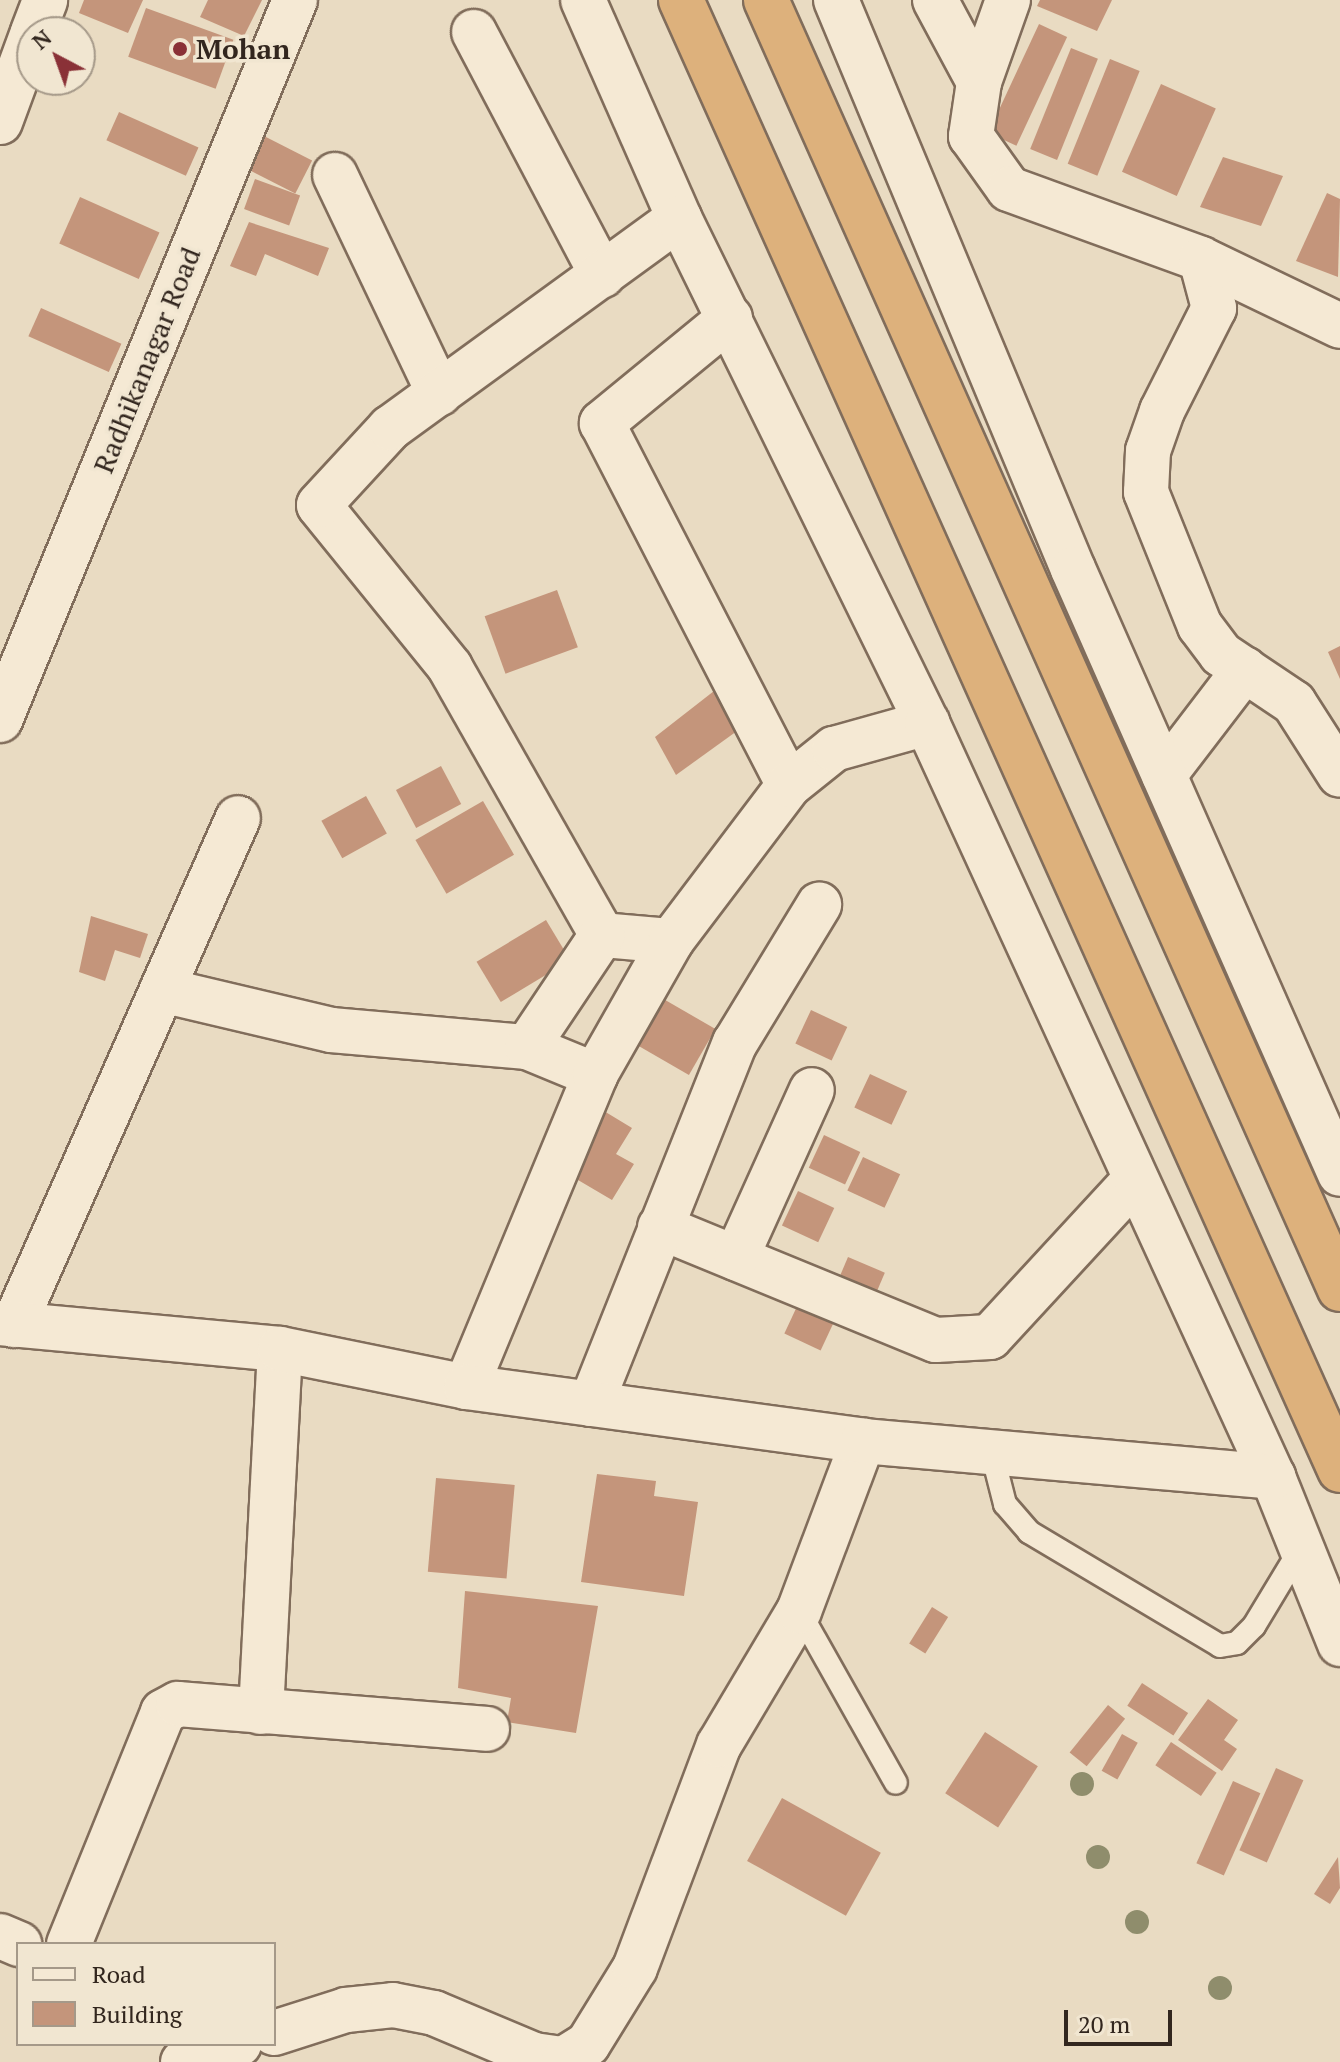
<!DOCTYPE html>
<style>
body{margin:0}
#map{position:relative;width:1340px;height:2062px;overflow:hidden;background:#e9dbc2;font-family:"PT Serif",serif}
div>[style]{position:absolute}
.building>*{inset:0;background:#c4957b;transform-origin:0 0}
.roads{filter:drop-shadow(2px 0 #816d5b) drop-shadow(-2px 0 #816d5b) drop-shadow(0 2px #816d5b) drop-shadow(0 -2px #816d5b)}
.service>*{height:22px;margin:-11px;padding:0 11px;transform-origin:11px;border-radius:11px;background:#f5e9d4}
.minor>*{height:44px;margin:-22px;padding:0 22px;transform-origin:22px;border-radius:22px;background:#f5e9d4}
.secondary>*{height:44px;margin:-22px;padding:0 22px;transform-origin:22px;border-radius:22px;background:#f5e9d4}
.trunk>*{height:44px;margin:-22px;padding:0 22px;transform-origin:22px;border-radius:22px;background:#ddb17c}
.trees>*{width:24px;height:24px;margin:-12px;border-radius:50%;background:#8f8d6c}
.dots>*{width:22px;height:22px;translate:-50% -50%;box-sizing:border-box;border:4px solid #f1e6d1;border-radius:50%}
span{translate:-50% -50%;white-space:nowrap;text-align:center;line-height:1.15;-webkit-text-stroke:7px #f1e6d1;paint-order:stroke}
.poi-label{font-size:28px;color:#32261e;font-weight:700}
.left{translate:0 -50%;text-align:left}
.street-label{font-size:28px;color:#32261e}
.legend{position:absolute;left:16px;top:1942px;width:260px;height:104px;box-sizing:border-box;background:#f1e6d1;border:2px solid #a59989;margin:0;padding:10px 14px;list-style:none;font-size:24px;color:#32261e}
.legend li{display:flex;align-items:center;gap:16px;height:40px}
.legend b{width:40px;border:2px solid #a59989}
.north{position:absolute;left:16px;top:16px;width:80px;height:80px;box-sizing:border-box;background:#f1e6d1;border:2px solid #a59989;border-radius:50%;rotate:319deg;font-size:22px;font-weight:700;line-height:32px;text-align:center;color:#32261e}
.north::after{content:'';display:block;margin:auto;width:28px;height:36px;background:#8a3137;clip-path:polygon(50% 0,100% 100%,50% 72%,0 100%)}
.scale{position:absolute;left:1064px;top:2010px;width:108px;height:36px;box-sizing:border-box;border:4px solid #32261e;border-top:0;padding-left:10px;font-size:24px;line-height:28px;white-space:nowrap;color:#32261e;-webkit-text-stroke:6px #f1e6d1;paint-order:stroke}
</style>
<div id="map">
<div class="building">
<i style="clip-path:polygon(84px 0,143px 0,128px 33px,79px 13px)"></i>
<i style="clip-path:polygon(208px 0,262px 0,244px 36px,200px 17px)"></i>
<i style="clip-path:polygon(1040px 0,1112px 0,1097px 31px,1037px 6px)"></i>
<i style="left:146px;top:8px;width:93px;height:52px;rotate:20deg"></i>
<i style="left:1039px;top:24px;width:31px;height:120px;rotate:25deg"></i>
<i style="left:1071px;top:48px;width:29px;height:109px;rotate:22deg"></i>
<i style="left:1110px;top:59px;width:32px;height:113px;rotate:22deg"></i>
<i style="left:1161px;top:84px;width:60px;height:96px;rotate:24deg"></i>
<i style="left:119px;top:112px;width:87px;height:31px;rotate:24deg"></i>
<i style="left:264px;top:136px;width:54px;height:37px;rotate:27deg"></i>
<i style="clip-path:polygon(1223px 157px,1283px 176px,1261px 226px,1200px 207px)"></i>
<i style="left:255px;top:179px;width:48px;height:32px;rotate:20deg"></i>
<i style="clip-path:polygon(1327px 193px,1340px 199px,1338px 277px,1296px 261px)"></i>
<i style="left:80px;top:197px;width:87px;height:51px;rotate:24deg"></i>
<i style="clip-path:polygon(249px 222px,329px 248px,318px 276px,265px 254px,256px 276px,230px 266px)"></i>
<i style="left:41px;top:308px;width:88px;height:31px;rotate:24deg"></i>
<i style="left:557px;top:590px;width:61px;height:77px;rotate:70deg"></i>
<i style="clip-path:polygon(1340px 646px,1340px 679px,1328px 652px)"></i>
<i style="clip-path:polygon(714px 691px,737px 731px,676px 775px,655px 737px)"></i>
<i style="left:441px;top:766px;width:43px;height:51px;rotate:62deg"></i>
<i style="left:366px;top:796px;width:43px;height:51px;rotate:61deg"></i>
<i style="left:483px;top:801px;width:62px;height:78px;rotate:60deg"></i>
<i style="clip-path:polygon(91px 916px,148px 934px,140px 958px,115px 950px,105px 981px,79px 972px)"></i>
<i style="left:546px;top:920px;width:47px;height:81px;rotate:59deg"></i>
<i style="left:660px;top:997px;width:64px;height:53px;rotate:30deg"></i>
<i style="left:811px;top:1010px;width:40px;height:37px;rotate:25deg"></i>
<i style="left:870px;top:1074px;width:41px;height:37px;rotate:25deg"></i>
<i style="clip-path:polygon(599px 1108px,632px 1128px,616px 1154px,634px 1164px,612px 1200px,561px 1170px)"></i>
<i style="left:824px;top:1135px;width:40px;height:36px;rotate:25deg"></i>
<i style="left:863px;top:1157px;width:41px;height:37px;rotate:25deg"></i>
<i style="left:798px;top:1191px;width:40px;height:38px;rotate:25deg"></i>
<i style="left:848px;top:1257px;width:40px;height:36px;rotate:23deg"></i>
<i style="left:800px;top:1300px;width:40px;height:37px;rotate:25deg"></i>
<i style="clip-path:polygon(597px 1474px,656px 1481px,654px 1496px,698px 1502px,684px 1596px,581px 1582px)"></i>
<i style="left:436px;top:1478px;width:79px;height:94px;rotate:5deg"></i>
<i style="clip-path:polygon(465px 1591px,598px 1606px,576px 1733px,507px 1722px,511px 1698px,458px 1688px)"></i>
<i style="left:932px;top:1607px;width:19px;height:43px;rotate:32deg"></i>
<i style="left:1142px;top:1683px;width:55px;height:27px;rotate:33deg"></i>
<i style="clip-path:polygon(1208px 1699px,1238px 1720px,1224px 1740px,1237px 1749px,1222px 1771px,1178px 1740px)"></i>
<i style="left:1108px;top:1705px;width:22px;height:61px;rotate:39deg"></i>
<i style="left:985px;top:1732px;width:63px;height:73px;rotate:33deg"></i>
<i style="left:1122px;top:1734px;width:18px;height:42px;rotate:29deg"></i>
<i style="left:1171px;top:1742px;width:55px;height:28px;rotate:34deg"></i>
<i style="left:1276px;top:1768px;width:30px;height:90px;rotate:24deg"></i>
<i style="left:1233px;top:1781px;width:30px;height:90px;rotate:24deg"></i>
<i style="left:782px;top:1798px;width:113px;height:72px;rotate:29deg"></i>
<i style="clip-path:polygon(1338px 1857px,1340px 1888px,1330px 1904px,1314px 1894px)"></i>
</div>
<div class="roads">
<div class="service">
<i style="left:992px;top:1453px;width:53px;rotate:75.7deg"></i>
<i style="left:1005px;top:1504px;width:37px;rotate:49deg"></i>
<i style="left:1029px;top:1532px;width:222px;rotate:30.8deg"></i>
<i style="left:1220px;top:1646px;width:17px;rotate:-10deg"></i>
<i style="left:1237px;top:1643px;width:24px;rotate:-45deg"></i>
<i style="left:1254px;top:1626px;width:91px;rotate:-58.9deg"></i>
<i style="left:799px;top:1611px;width:197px;rotate:60.6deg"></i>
</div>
<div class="minor">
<i style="left:935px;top:0;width:93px;rotate:61.8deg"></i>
<i style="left:1008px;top:0;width:87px;rotate:109.5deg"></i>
<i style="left:979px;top:82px;width:55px;rotate:98.4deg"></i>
<i style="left:971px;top:136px;width:65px;rotate:54.4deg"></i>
<i style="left:1009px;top:189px;width:204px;rotate:20deg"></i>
<i style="left:1201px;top:259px;width:154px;rotate:25.7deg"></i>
<i style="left:33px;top:32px;width:34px;rotate:-69deg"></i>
<i style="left:474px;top:32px;width:275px;rotate:62.2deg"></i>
<i style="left:0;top:122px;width:93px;rotate:-69.8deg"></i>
<i style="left:335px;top:175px;width:242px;rotate:64.5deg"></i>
<i style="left:1201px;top:259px;width:51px;rotate:75.1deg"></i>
<i style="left:1214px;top:308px;width:115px;rotate:116.8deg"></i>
<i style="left:1162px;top:411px;width:42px;rotate:109.3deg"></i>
<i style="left:1148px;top:451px;width:41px;rotate:92.8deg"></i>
<i style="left:1146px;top:492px;width:144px;rotate:68.1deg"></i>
<i style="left:1200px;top:626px;width:35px;rotate:53deg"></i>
<i style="left:1221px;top:654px;width:88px;rotate:33.9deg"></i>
<i style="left:1294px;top:703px;width:85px;rotate:57.4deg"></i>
<i style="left:730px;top:318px;width:166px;rotate:140.6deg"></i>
<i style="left:602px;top:423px;width:407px;rotate:62.7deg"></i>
<i style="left:0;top:720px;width:778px;rotate:-67.72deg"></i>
<i style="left:1164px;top:775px;width:133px;rotate:-52.6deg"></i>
<i style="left:671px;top:941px;width:69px;rotate:-175deg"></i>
<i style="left:602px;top:935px;width:308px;rotate:-119.6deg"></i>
<i style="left:450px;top:667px;width:208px;rotate:-129deg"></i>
<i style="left:319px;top:505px;width:105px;rotate:-47.3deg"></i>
<i style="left:390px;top:428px;width:357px;rotate:-36deg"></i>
<i style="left:162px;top:990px;width:174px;rotate:13.3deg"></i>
<i style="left:331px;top:1030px;width:197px;rotate:5deg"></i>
<i style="left:527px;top:1047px;width:74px;rotate:22.4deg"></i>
<i style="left:527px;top:1047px;width:135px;rotate:-56.2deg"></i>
<i style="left:660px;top:1227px;width:298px;rotate:22.3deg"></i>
<i style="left:936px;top:1340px;width:54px;rotate:-3.2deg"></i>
<i style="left:990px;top:1337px;width:214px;rotate:-47.3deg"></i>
<i style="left:736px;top:1258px;width:184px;rotate:-65.7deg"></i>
<i style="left:14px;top:1325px;width:554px;rotate:-66.16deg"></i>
<i style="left:466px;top:1387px;width:338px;rotate:-67.5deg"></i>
<i style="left:595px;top:1075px;width:154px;rotate:-60.4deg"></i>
<i style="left:671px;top:941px;width:196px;rotate:-52.9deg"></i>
<i style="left:789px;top:785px;width:58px;rotate:-38.7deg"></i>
<i style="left:834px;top:749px;width:97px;rotate:-15.6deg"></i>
<i style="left:591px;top:1404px;width:389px;rotate:-68.3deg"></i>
<i style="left:735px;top:1043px;width:162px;rotate:-58.7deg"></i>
<i style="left:261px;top:1712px;width:363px;rotate:-87deg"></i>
<i style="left:0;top:1936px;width:21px;rotate:23deg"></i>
<i style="left:69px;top:1944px;width:250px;rotate:-67.9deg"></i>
<i style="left:163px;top:1712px;width:17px;rotate:-28deg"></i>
<i style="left:178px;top:1704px;width:310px;rotate:4.6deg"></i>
<i style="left:274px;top:2033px;width:76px;rotate:-17.7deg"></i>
<i style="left:346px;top:2010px;width:47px;rotate:-6.1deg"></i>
<i style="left:393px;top:2005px;width:42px;rotate:11deg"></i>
<i style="left:434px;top:2013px;width:108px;rotate:22.8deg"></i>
<i style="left:534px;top:2055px;width:30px;rotate:8deg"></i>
<i style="left:564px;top:2059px;width:28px;rotate:-32deg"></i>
<i style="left:588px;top:2044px;width:89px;rotate:-58.3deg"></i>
<i style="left:635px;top:1968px;width:238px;rotate:-69.4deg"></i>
<i style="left:719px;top:1745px;width:156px;rotate:-59.2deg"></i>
<i style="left:799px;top:1611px;width:182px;rotate:-69.4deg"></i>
<i style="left:183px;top:2062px;width:59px;rotate:-17.8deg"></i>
</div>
<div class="secondary">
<i style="left:583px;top:0;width:238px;rotate:66.2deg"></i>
<i style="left:679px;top:218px;width:563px;rotate:63.84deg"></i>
<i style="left:927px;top:723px;width:830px;rotate:65.35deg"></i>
<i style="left:1273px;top:1477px;width:180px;rotate:68.1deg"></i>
<i style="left:836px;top:0;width:616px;rotate:67.39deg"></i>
<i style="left:1073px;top:569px;width:661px;rotate:66.19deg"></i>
<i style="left:0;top:1323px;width:281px;rotate:5.3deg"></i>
<i style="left:280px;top:1349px;width:190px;rotate:11.5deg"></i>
<i style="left:466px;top:1387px;width:401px;rotate:7.7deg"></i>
<i style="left:863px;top:1441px;width:412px;rotate:5deg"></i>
</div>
<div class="trunk">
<i style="left:681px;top:0;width:1611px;rotate:65.85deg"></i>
<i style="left:766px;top:0;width:1411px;rotate:66deg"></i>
</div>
</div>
<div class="trees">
<i style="left:1082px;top:1784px"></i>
<i style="left:1098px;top:1857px"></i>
<i style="left:1137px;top:1922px"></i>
<i style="left:1220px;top:1988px"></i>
</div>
<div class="dots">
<i style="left:180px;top:49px;background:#8a3137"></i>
</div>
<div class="poi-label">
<span class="left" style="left:196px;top:49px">Mohan</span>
</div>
<div class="street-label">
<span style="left:147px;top:360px;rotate:-68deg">Radhikanagar Road</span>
</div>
<ul class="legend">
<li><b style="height:10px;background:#f5e9d4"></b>Road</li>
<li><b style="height:22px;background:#c4957b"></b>Building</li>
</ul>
<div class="north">N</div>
<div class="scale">20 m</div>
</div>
